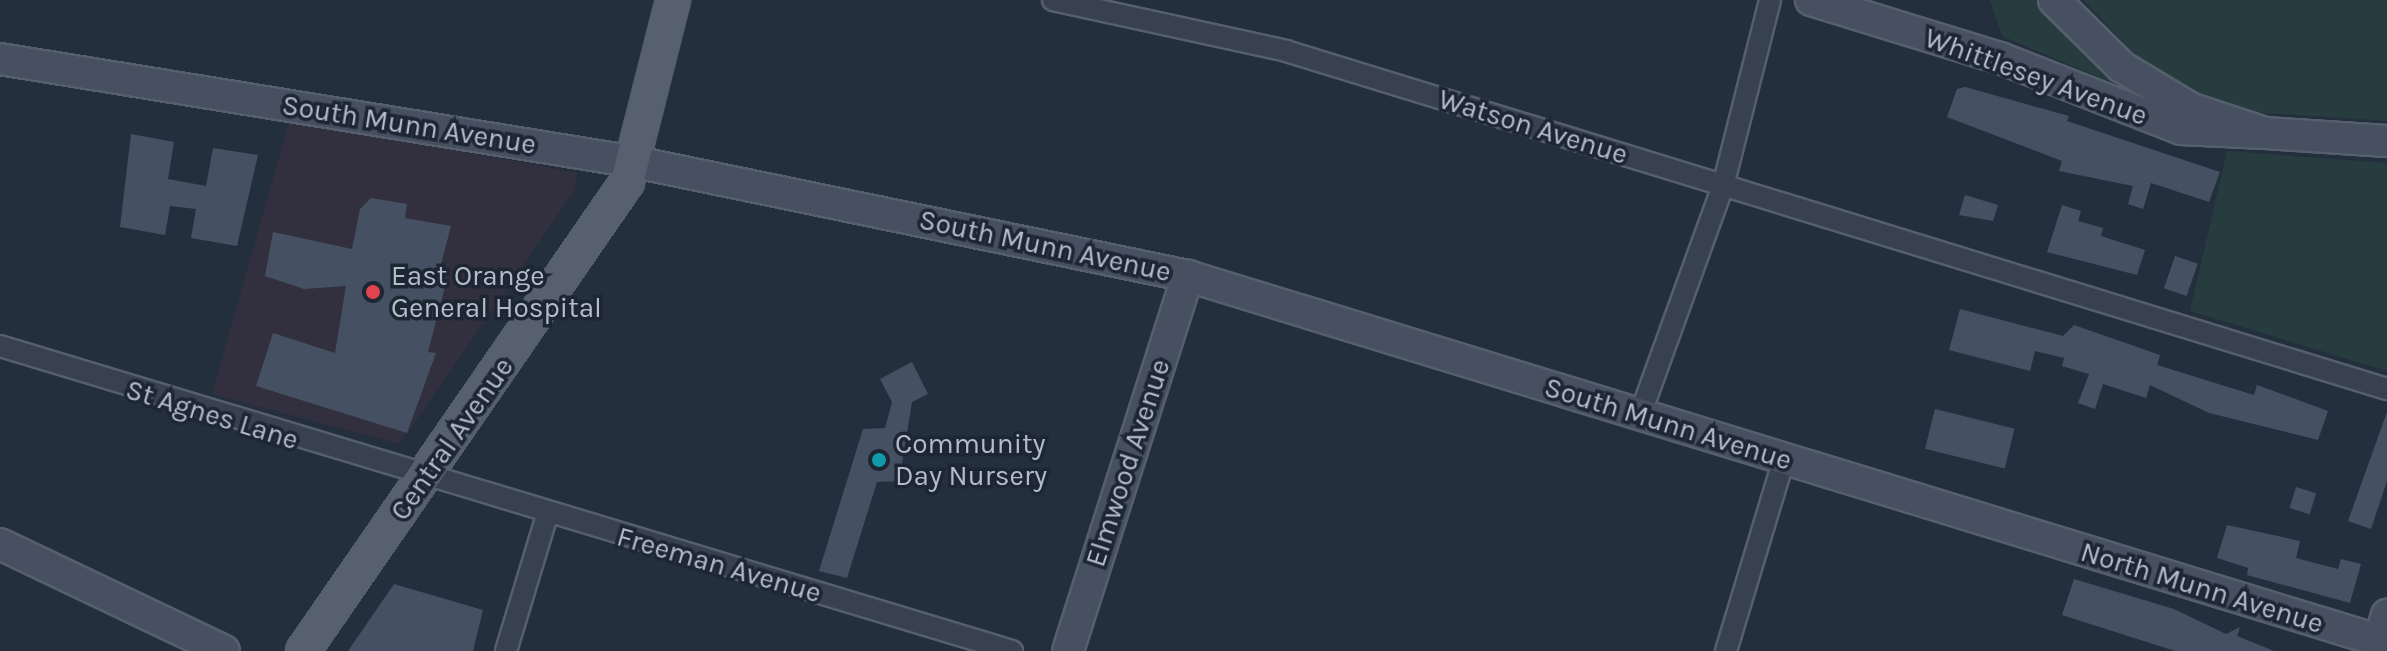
<!DOCTYPE html>
<style>
body{margin:0}
#map{position:relative;width:2387px;height:651px;overflow:hidden;background:#242f3e;font-family:Karla,sans-serif}
div>[style]{position:absolute}
.medical>*{inset:0;background:#32303f}
.green>*{inset:0;background:#263c3f}
.building>*{inset:0;background:#455162;transform-origin:0 0}
.roads{filter:drop-shadow(2px 0 #565f6c) drop-shadow(-2px 0 #565f6c) drop-shadow(0 2px #565f6c) drop-shadow(0 -2px #565f6c)}
.street>*{height:20px;margin:-10px;padding:0 10px;transform-origin:10px;border-radius:10px;background:#38414e}
.secondary>*{height:30px;margin:-15px;padding:0 15px;transform-origin:15px;border-radius:15px;background:#465061}
.primary>*{height:32px;margin:-16px;padding:0 16px;transform-origin:16px;border-radius:16px;background:#56606e}
.dots>*{width:22px;height:22px;translate:-50% -50%;box-sizing:border-box;border:4px solid #1d2633;border-radius:50%}
span{translate:-50% -50%;white-space:nowrap;text-align:center;line-height:1.15;-webkit-text-stroke:7px #1d2633;paint-order:stroke}
.street-label{font-size:28px;color:#b4bcc9}
.poi-label{font-size:28px;color:#b4bcc9}
.left{translate:0 -50%;text-align:left}
</style>
<div id="map">
<div class="medical">
<i style="clip-path:polygon(290px 119px,577px 173px,574px 191px,400px 444px,212px 394px)"></i>
</div>
<div class="green">
<i style="clip-path:polygon(1990px 0,2040px 0,2140px 95px,2002px 36px)"></i>
<i style="clip-path:polygon(2083px 0,2387px 0,2387px 121px,2237px 111px,2160px 80px)"></i>
<i style="clip-path:polygon(2227px 151px,2387px 163px,2387px 371px,2190px 311px)"></i>
</div>
<div class="building">
<i style="clip-path:polygon(1965px 87px,2069px 116px,2067px 121px,2220px 172px,2209px 202px,2151px 183px,2143px 209px,2128px 204px,2133px 186px,2059px 171px,2062px 161px,1947px 117px,1957px 89px)"></i>
<i style="clip-path:polygon(131px 134px,174px 142px,168px 179px,206px 186px,213px 148px,258px 155px,237px 246px,191px 238px,196px 209px,170px 206px,165px 235px,120px 227px)"></i>
<i style="clip-path:polygon(1965px 195px,1998px 205px,1993px 221px,1959px 215px)"></i>
<i style="clip-path:polygon(371px 198px,407px 204px,405px 218px,451px 226px,439px 272px,447px 279px,428px 352px,436px 353px,407px 433px,256px 386px,273px 333px,335px 353px,346px 286px,304px 289px,265px 276px,273px 232px,352px 249px,360px 209px)"></i>
<i style="clip-path:polygon(2062px 205px,2081px 211px,2078px 221px,2103px 228px,2101px 236px,2145px 250px,2137px 275px,2047px 252px)"></i>
<i style="left:2175px;top:256px;width:24px;height:34px;rotate:19deg"></i>
<i style="clip-path:polygon(1960px 309px,2063px 336px,2074px 325px,2160px 355px,2157px 365px,2254px 395px,2257px 385px,2328px 411px,2318px 440px,2209px 413px,2150px 385px,2146px 398px,2103px 384px,2095px 409px,2078px 403px,2089px 374px,2062px 366px,2064px 358px,2035px 351px,2030px 371px,1949px 350px)"></i>
<i style="clip-path:polygon(912px 362px,928px 394px,912px 402px,899px 481px,877px 482px,847px 578px,819px 571px,863px 429px,885px 428px,892px 402px,880px 379px)"></i>
<i style="left:1935px;top:409px;width:82px;height:41px;rotate:14deg"></i>
<i style="clip-path:polygon(2387px 412px,2387px 481px,2371px 529px,2348px 521px)"></i>
<i style="left:2296px;top:487px;width:21px;height:22px;rotate:17deg"></i>
<i style="clip-path:polygon(2227px 525px,2300px 541px,2296px 558px,2338px 569px,2341px 559px,2361px 564px,2350px 603px,2247px 575px,2248px 568px,2217px 558px)"></i>
<i style="clip-path:polygon(2074px 579px,2174px 609px,2226px 634px,2240px 627px,2237px 636px,2274px 651px,2175px 651px,2062px 615px)"></i>
<i style="clip-path:polygon(394px 584px,483px 610px,473px 651px,348px 651px)"></i>
</div>
<div class="roads">
<div class="street">
<i style="left:1053px;top:0;width:239px;rotate:12.3deg"></i>
<i style="left:1286px;top:51px;width:1152px;rotate:17.07deg"></i>
<i style="left:0;top:346px;width:1057px;rotate:16.77deg"></i>
<i style="left:1640px;top:415px;width:244px;rotate:-70.1deg"></i>
<i style="left:1723px;top:186px;width:192px;rotate:-75.8deg"></i>
<i style="left:506px;top:651px;width:142px;rotate:-73.2deg"></i>
<i style="left:1726px;top:651px;width:201px;rotate:-73.2deg"></i>
</div>
<div class="secondary">
<i style="left:1811px;top:0;width:198px;rotate:17.1deg"></i>
<i style="left:2000px;top:58px;width:194px;rotate:21.4deg"></i>
<i style="left:2181px;top:129px;width:84px;rotate:2.7deg"></i>
<i style="left:2054px;top:0;width:95px;rotate:44.6deg"></i>
<i style="left:2122px;top:67px;width:82px;rotate:31deg"></i>
<i style="left:2192px;top:109px;width:77px;rotate:18.2deg"></i>
<i style="left:2265px;top:133px;width:122px;rotate:3.8deg"></i>
<i style="left:0;top:59px;width:643px;rotate:9.21deg"></i>
<i style="left:635px;top:162px;width:565px;rotate:11.65deg"></i>
<i style="left:1188px;top:276px;width:1254px;rotate:17.02deg"></i>
<i style="left:0;top:544px;width:248px;rotate:25.5deg"></i>
<i style="left:1068px;top:651px;width:394px;rotate:-72.3deg"></i>
<i style="left:2376px;top:651px;width:38px;rotate:-73deg"></i>
</div>
<div class="primary">
<i style="left:303px;top:651px;width:570px;rotate:-55.36deg"></i>
<i style="left:627px;top:182px;width:188px;rotate:-75.8deg"></i>
</div>
</div>
<div class="dots">
<i style="left:373px;top:292px;background:#e0444e"></i>
<i style="left:879px;top:460px;background:#0f9aa8"></i>
</div>
<div class="street-label">
<span style="left:2036px;top:77px;rotate:20deg">Whittlesey Avenue</span>
<span style="left:409px;top:125px;rotate:9deg">South Munn Avenue</span>
<span style="left:1533px;top:127px;rotate:17deg">Watson Avenue</span>
<span style="left:1045px;top:246px;rotate:12deg">South Munn Avenue</span>
<span style="left:212px;top:415px;rotate:17deg">St Agnes Lane</span>
<span style="left:1668px;top:424px;rotate:17deg">South Munn Avenue</span>
<span style="left:452px;top:439px;rotate:-55deg">Central Avenue</span>
<span style="left:1128px;top:463px;rotate:-72deg">Elmwood Avenue</span>
<span style="left:719px;top:565px;rotate:16deg">Freeman Avenue</span>
<span style="left:2202px;top:588px;rotate:17deg">North Munn Avenue</span>
</div>
<div class="poi-label">
<span class="left" style="left:391px;top:292px">East Orange<br>General Hospital</span>
<span class="left" style="left:895px;top:460px">Community<br>Day Nursery</span>
</div>
</div>
